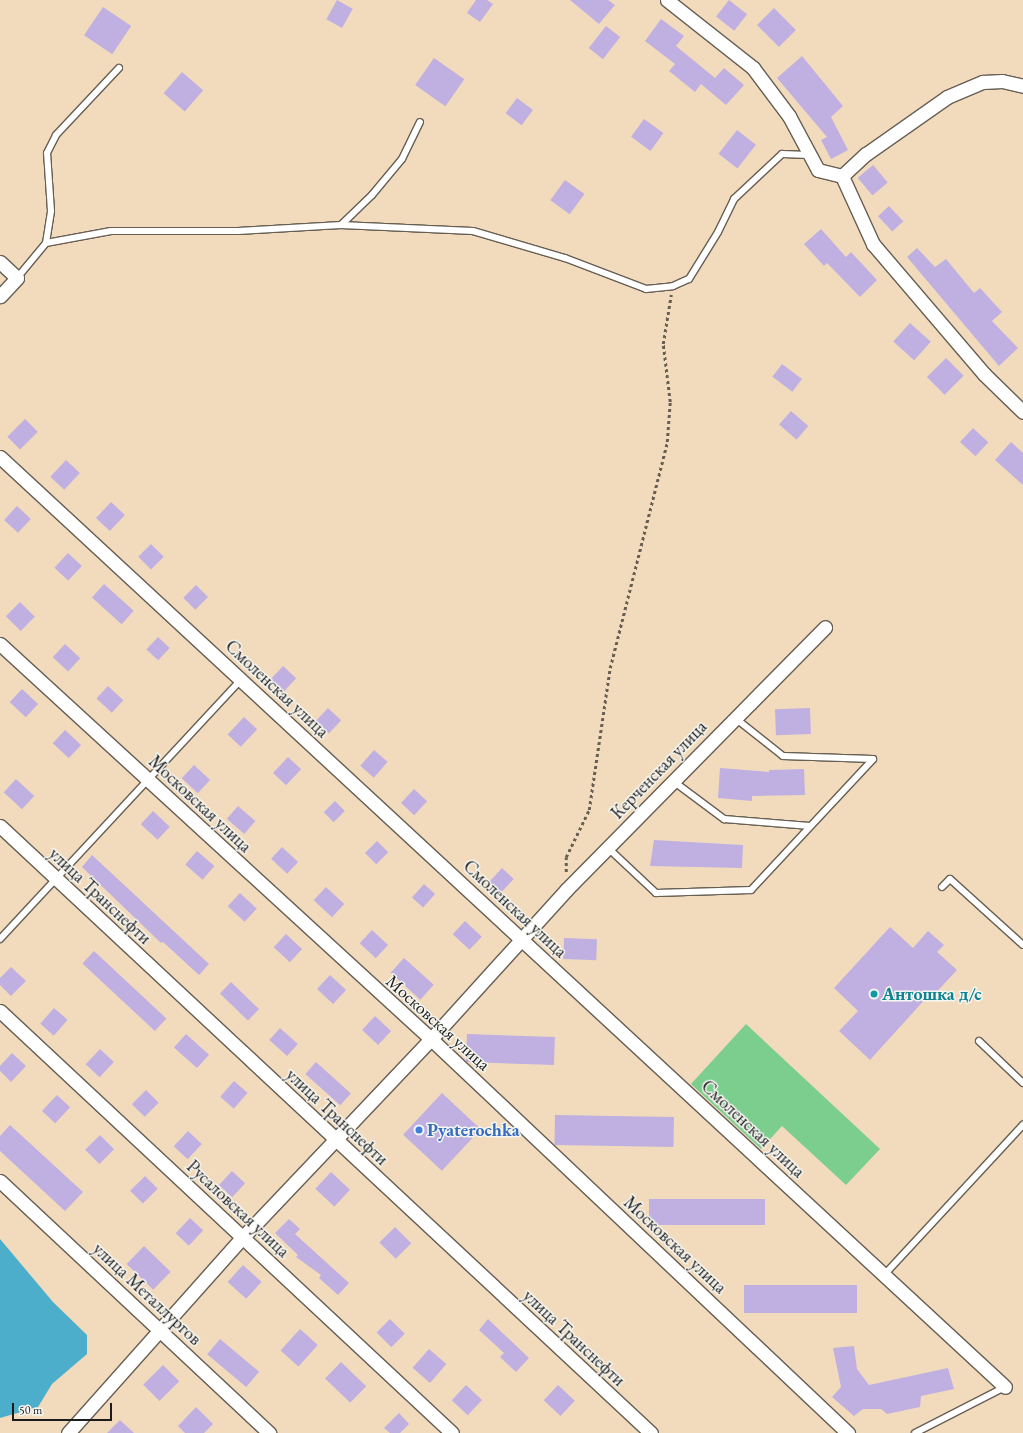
<!DOCTYPE html>
<meta charset="utf-8">
<style>
body{margin:0}
#map{position:relative;width:1023px;height:1433px;overflow:hidden;background:#f2dbbd;font-family:"EB Garamond",serif}
div>[style]{position:absolute}
.green>*{inset:0;background:#7cce8f}
.water>*{inset:0;background:#4daecc}
.building>*{inset:0;background:#bfb0e1;transform-origin:0 0}
.path>*{height:2.5px;margin-top:-1.25px;transform-origin:0;background:repeating-linear-gradient(90deg,#675f54 0 3px,transparent 0 6px)}
.roads{filter:drop-shadow(1px 0 #675f54) drop-shadow(-1px 0 #675f54) drop-shadow(0 1px #675f54) drop-shadow(0 -1px #675f54)}
.service>*{height:6px;margin:-3px;padding:0 3px;transform-origin:3px;border-radius:3px;background:#fff}
.minor>*{height:13px;margin:-6.5px;padding:0 6.5px;transform-origin:6.5px;border-radius:6.5px;background:#fff}
.dots>*{width:11px;height:11px;translate:-50% -50%;box-sizing:border-box;border:2px solid #f6f6f2;border-radius:50%}
span{translate:-50% -50%;white-space:nowrap;text-align:center;line-height:1.15;-webkit-text-stroke:3px #f6f6f2;paint-order:stroke}
.street-label{font-size:18px;color:#1c1c1c}
.culture-label{font-size:18px;color:#0d838f;font-weight:700}
.left{translate:0 -50%;text-align:left}
.shop-label{font-size:18px;color:#366cbe;font-weight:700}
.scale{position:absolute;left:12px;top:1403px;width:100px;height:18px;box-sizing:border-box;border:2px solid #1c1c1c;border-top:0;padding-left:5px;font-size:12px;line-height:14px;white-space:nowrap;color:#1c1c1c;-webkit-text-stroke:3px #f6f6f2;paint-order:stroke}
</style>
<div id="map">
<div class="green">
<i style="clip-path:polygon(746px 1024px,880px 1149px,846px 1185px,782px 1126px,761px 1149px,691px 1084px)"></i>
</div>
<div class="water">
<i style="clip-path:polygon(0 1239px,53px 1302px,87px 1335px,87px 1354px,52px 1384px,38px 1407px,0 1418px)"></i>
</div>
<div class="building">
<i style="left:337px;top:0;width:18px;height:22px;rotate:29deg"></i>
<i style="clip-path:polygon(476px 0,487px 0,493px 4px,480px 22px,467px 13px)"></i>
<i style="clip-path:polygon(570px 0,608px 0,615px 5px,599px 24px)"></i>
<i style="left:729px;top:0;width:23px;height:21px;rotate:38deg"></i>
<i style="left:103px;top:7px;width:34px;height:34px;rotate:34deg"></i>
<i style="left:774px;top:8px;width:31px;height:24px;rotate:45deg"></i>
<i style="clip-path:polygon(661px 19px,684px 36px,676px 46px,715px 78px,724px 68px,744px 85px,726px 105px,701px 84px,695px 92px,669px 71px,675px 64px,645px 41px)"></i>
<i style="left:606px;top:26px;width:18px;height:28px;rotate:38deg"></i>
<i style="clip-path:polygon(802px 56px,843px 106px,831px 117px,848px 150px,831px 159px,821px 140px,827px 137px,777px 78px)"></i>
<i style="left:434px;top:58px;width:37px;height:33px;rotate:35deg"></i>
<i style="left:182px;top:72px;width:28px;height:28px;rotate:41deg"></i>
<i style="left:517px;top:98px;width:20px;height:19px;rotate:37deg"></i>
<i style="left:644px;top:119px;width:24px;height:22px;rotate:36deg"></i>
<i style="left:737px;top:130px;width:24px;height:30px;rotate:38deg"></i>
<i style="left:873px;top:165px;width:23px;height:20px;rotate:50deg"></i>
<i style="left:565px;top:180px;width:24px;height:25px;rotate:36deg"></i>
<i style="left:889px;top:206px;width:21px;height:15px;rotate:47deg"></i>
<i style="clip-path:polygon(821px 229px,846px 257px,851px 252px,877px 280px,860px 297px,827px 263px,824px 266px,804px 244px)"></i>
<i style="clip-path:polygon(917px 248px,935px 267px,946px 259px,974px 293px,980px 288px,1002px 312px,992px 321px,1018px 348px,999px 366px,907px 257px)"></i>
<i style="left:910px;top:323px;width:28px;height:25px;rotate:42deg"></i>
<i style="left:946px;top:358px;width:25px;height:27px;rotate:45deg"></i>
<i style="left:782px;top:364px;width:25px;height:16px;rotate:37deg"></i>
<i style="left:791px;top:411px;width:23px;height:18px;rotate:41deg"></i>
<i style="left:25px;top:419px;width:18px;height:25px;rotate:45deg"></i>
<i style="left:973px;top:428px;width:21px;height:19px;rotate:43deg"></i>
<i style="clip-path:polygon(1011px 442px,1023px 453px,1023px 485px,995px 460px)"></i>
<i style="left:66px;top:460px;width:19px;height:23px;rotate:43deg"></i>
<i style="left:111px;top:502px;width:19px;height:22px;rotate:43deg"></i>
<i style="left:17px;top:506px;width:19px;height:19px;rotate:43deg"></i>
<i style="left:151px;top:544px;width:18px;height:18px;rotate:45deg"></i>
<i style="left:68px;top:553px;width:19px;height:20px;rotate:43deg"></i>
<i style="left:104px;top:584px;width:40px;height:18px;rotate:42deg"></i>
<i style="left:196px;top:585px;width:17px;height:18px;rotate:45deg"></i>
<i style="left:20px;top:602px;width:21px;height:20px;rotate:45deg"></i>
<i style="left:158px;top:637px;width:16px;height:17px;rotate:43deg"></i>
<i style="left:65px;top:644px;width:21px;height:18px;rotate:43deg"></i>
<i style="left:283px;top:666px;width:18px;height:19px;rotate:43deg"></i>
<i style="left:108px;top:686px;width:21px;height:17px;rotate:43deg"></i>
<i style="left:22px;top:689px;width:22px;height:18px;rotate:43deg"></i>
<i style="left:328px;top:708px;width:18px;height:18px;rotate:43deg"></i>
<i style="left:810px;top:708px;width:26px;height:35px;rotate:88deg"></i>
<i style="left:244px;top:717px;width:18px;height:24px;rotate:43deg"></i>
<i style="left:65px;top:730px;width:22px;height:18px;rotate:43deg"></i>
<i style="left:374px;top:750px;width:18px;height:21px;rotate:41deg"></i>
<i style="left:288px;top:757px;width:18px;height:22px;rotate:43deg"></i>
<i style="left:194px;top:765px;width:22px;height:18px;rotate:43deg"></i>
<i style="clip-path:polygon(720px 768px,769px 772px,769px 770px,804px 769px,805px 795px,752px 796px,752px 801px,718px 798px)"></i>
<i style="left:16px;top:779px;width:25px;height:18px;rotate:43deg"></i>
<i style="left:414px;top:789px;width:18px;height:19px;rotate:43deg"></i>
<i style="left:335px;top:801px;width:14px;height:16px;rotate:45deg"></i>
<i style="left:238px;top:806px;width:23px;height:17px;rotate:41deg"></i>
<i style="left:153px;top:811px;width:23px;height:18px;rotate:43deg"></i>
<i style="clip-path:polygon(654px 840px,743px 845px,742px 868px,650px 866px)"></i>
<i style="left:377px;top:841px;width:16px;height:17px;rotate:45deg"></i>
<i style="left:282px;top:847px;width:22px;height:16px;rotate:43deg"></i>
<i style="left:197px;top:851px;width:23px;height:18px;rotate:41deg"></i>
<i style="clip-path:polygon(92px 855px,209px 964px,199px 975px,163px 942px,161px 943px,82px 867px)"></i>
<i style="left:502px;top:868px;width:16px;height:20px;rotate:43deg"></i>
<i style="left:424px;top:884px;width:15px;height:18px;rotate:42deg"></i>
<i style="left:326px;top:887px;width:25px;height:18px;rotate:43deg"></i>
<i style="left:240px;top:893px;width:23px;height:18px;rotate:43deg"></i>
<i style="left:465px;top:921px;width:23px;height:18px;rotate:43deg"></i>
<i style="clip-path:polygon(890px 927px,913px 948px,928px 931px,944px 945px,937px 952px,957px 970px,930px 999px,928px 996px,870px 1060px,839px 1031px,858px 1011px,834px 988px)"></i>
<i style="left:372px;top:930px;width:22px;height:18px;rotate:43deg"></i>
<i style="left:286px;top:934px;width:22px;height:18px;rotate:43deg"></i>
<i style="left:564px;top:938px;width:33px;height:21px;rotate:2deg"></i>
<i style="left:94px;top:951px;width:99px;height:17px;rotate:43deg"></i>
<i style="left:404px;top:958px;width:40px;height:20px;rotate:42deg"></i>
<i style="clip-path:polygon(11px 967px,26px 981px,11px 996px,0 985px,0 978px)"></i>
<i style="left:330px;top:975px;width:22px;height:19px;rotate:43deg"></i>
<i style="left:231px;top:982px;width:39px;height:16px;rotate:44deg"></i>
<i style="left:54px;top:1008px;width:18px;height:21px;rotate:41deg"></i>
<i style="left:375px;top:1016px;width:22px;height:19px;rotate:43deg"></i>
<i style="left:280px;top:1028px;width:24px;height:16px;rotate:42deg"></i>
<i style="left:186px;top:1034px;width:31px;height:18px;rotate:42deg"></i>
<i style="left:467px;top:1034px;width:88px;height:28px;rotate:2deg"></i>
<i style="left:100px;top:1049px;width:19px;height:21px;rotate:43deg"></i>
<i style="clip-path:polygon(12px 1053px,26px 1066px,11px 1082px,0 1071px,0 1066px)"></i>
<i style="left:316px;top:1062px;width:47px;height:16px;rotate:42deg"></i>
<i style="left:234px;top:1081px;width:18px;height:21px;rotate:41deg"></i>
<i style="left:146px;top:1090px;width:18px;height:20px;rotate:45deg"></i>
<i style="left:442px;top:1093px;width:53px;height:57px;rotate:43deg"></i>
<i style="left:57px;top:1095px;width:18px;height:22px;rotate:43deg"></i>
<i style="left:555px;top:1115px;width:119px;height:30px;rotate:1deg"></i>
<i style="clip-path:polygon(10px 1125px,83px 1192px,65px 1211px,0 1151px,0 1136px)"></i>
<i style="left:188px;top:1131px;width:19px;height:21px;rotate:43deg"></i>
<i style="left:100px;top:1135px;width:20px;height:21px;rotate:45deg"></i>
<i style="left:232px;top:1171px;width:18px;height:19px;rotate:43deg"></i>
<i style="left:331px;top:1172px;width:26px;height:23px;rotate:43deg"></i>
<i style="left:145px;top:1176px;width:18px;height:21px;rotate:45deg"></i>
<i style="left:765px;top:1199px;width:26px;height:116px;rotate:90deg"></i>
<i style="left:190px;top:1218px;width:18px;height:21px;rotate:43deg"></i>
<i style="clip-path:polygon(289px 1219px,300px 1229px,295px 1234px,349px 1283px,338px 1295px,319px 1278px,321px 1275px,296px 1257px,298px 1255px,275px 1233px)"></i>
<i style="left:395px;top:1227px;width:23px;height:22px;rotate:45deg"></i>
<i style="left:144px;top:1246px;width:37px;height:25px;rotate:44deg"></i>
<i style="left:243px;top:1265px;width:25px;height:23px;rotate:42deg"></i>
<i style="left:857px;top:1285px;width:28px;height:113px;rotate:90deg"></i>
<i style="left:390px;top:1319px;width:21px;height:19px;rotate:45deg"></i>
<i style="clip-path:polygon(488px 1319px,529px 1358px,516px 1372px,500px 1357px,504px 1353px,479px 1330px)"></i>
<i style="left:300px;top:1329px;width:24px;height:29px;rotate:42deg"></i>
<i style="left:220px;top:1339px;width:51px;height:20px;rotate:40deg"></i>
<i style="clip-path:polygon(854px 1346px,857px 1369px,869px 1385px,948px 1368px,954px 1389px,921px 1396px,920px 1407px,887px 1414px,881px 1409px,863px 1409px,854px 1416px,832px 1397px,841px 1387px,833px 1348px)"></i>
<i style="left:429px;top:1349px;width:23px;height:25px;rotate:41deg"></i>
<i style="left:341px;top:1362px;width:35px;height:23px;rotate:44deg"></i>
<i style="left:163px;top:1365px;width:23px;height:28px;rotate:45deg"></i>
<i style="left:466px;top:1385px;width:22px;height:21px;rotate:43deg"></i>
<i style="left:558px;top:1385px;width:23px;height:21px;rotate:43deg"></i>
<i style="clip-path:polygon(196px 1407px,213px 1424px,204px 1433px,185px 1433px,178px 1426px)"></i>
<i style="clip-path:polygon(399px 1413px,409px 1424px,400px 1433px,390px 1433px,384px 1428px)"></i>
<i style="clip-path:polygon(120px 1420px,134px 1433px,107px 1433px)"></i>
</div>
<div class="path">
<i style="left:566px;top:872px;width:15px;rotate:-90deg"></i>
<i style="left:566px;top:857px;width:52px;rotate:-63.9deg"></i>
<i style="left:589px;top:810px;width:144px;rotate:-81.6deg"></i>
<i style="left:610px;top:668px;width:233px;rotate:-75.8deg"></i>
<i style="left:667px;top:442px;width:40px;rotate:-85.7deg"></i>
<i style="left:670px;top:402px;width:58px;rotate:-96.9deg"></i>
<i style="left:663px;top:344px;width:50px;rotate:-80.7deg"></i>
</div>
<div class="roads">
<div class="service">
<i style="left:341px;top:225px;width:43px;rotate:-44.1deg"></i>
<i style="left:372px;top:195px;width:47px;rotate:-50.2deg"></i>
<i style="left:402px;top:159px;width:41px;rotate:-64.1deg"></i>
<i style="left:46px;top:243px;width:32px;rotate:-81deg"></i>
<i style="left:51px;top:211px;width:58px;rotate:-93.9deg"></i>
<i style="left:47px;top:153px;width:20px;rotate:-63deg"></i>
<i style="left:56px;top:135px;width:92px;rotate:-46.8deg"></i>
<i style="left:17px;top:278px;width:45px;rotate:-50.4deg"></i>
<i style="left:46px;top:243px;width:66px;rotate:-10.5deg"></i>
<i style="left:111px;top:231px;width:127px"></i>
<i style="left:238px;top:231px;width:103px;rotate:-3.3deg"></i>
<i style="left:341px;top:225px;width:132px;rotate:2.6deg"></i>
<i style="left:473px;top:231px;width:96px;rotate:16.4deg"></i>
<i style="left:565px;top:258px;width:87px;rotate:20.9deg"></i>
<i style="left:646px;top:289px;width:27px;rotate:-6deg"></i>
<i style="left:673px;top:286px;width:17px;rotate:-24deg"></i>
<i style="left:689px;top:279px;width:55px;rotate:-58.3deg"></i>
<i style="left:718px;top:232px;width:37px;rotate:-64deg"></i>
<i style="left:734px;top:199px;width:66px;rotate:-43.2deg"></i>
<i style="left:782px;top:154px;width:27px;rotate:2deg"></i>
<i style="left:673px;top:781px;width:64px;rotate:36.7deg"></i>
<i style="left:724px;top:819px;width:86px;rotate:4.7deg"></i>
<i style="left:608px;top:848px;width:66px;rotate:43.2deg"></i>
<i style="left:656px;top:893px;width:95px;rotate:-1.8deg"></i>
<i style="left:751px;top:890px;width:179px;rotate:-47deg"></i>
<i style="left:873px;top:759px;width:90px;rotate:-178.1deg"></i>
<i style="left:783px;top:756px;width:61px;rotate:-141.6deg"></i>
<i style="left:942px;top:887px;width:11px;rotate:-45deg"></i>
<i style="left:950px;top:879px;width:98px;rotate:42.1deg"></i>
<i style="left:0;top:939px;width:354px;rotate:-47.1deg"></i>
<i style="left:979px;top:1041px;width:61px;rotate:43.7deg"></i>
<i style="left:884px;top:1275px;width:205px;rotate:-47.2deg"></i>
<i style="left:915px;top:1433px;width:101px;rotate:-27.1deg"></i>
</div>
<div class="minor">
<i style="left:667px;top:0;width:110px;rotate:38.3deg"></i>
<i style="left:753px;top:68px;width:60px;rotate:53.1deg"></i>
<i style="left:789px;top:116px;width:61px;rotate:61.8deg"></i>
<i style="left:818px;top:170px;width:25px;rotate:14deg"></i>
<i style="left:842px;top:176px;width:33px;rotate:-43deg"></i>
<i style="left:866px;top:154px;width:99px;rotate:-35.1deg"></i>
<i style="left:947px;top:97px;width:39px;rotate:-23deg"></i>
<i style="left:983px;top:82px;width:19px;rotate:-3deg"></i>
<i style="left:1002px;top:81px;width:22px;rotate:13deg"></i>
<i style="left:842px;top:176px;width:75px;rotate:65.5deg"></i>
<i style="left:873px;top:244px;width:171px;rotate:49.5deg"></i>
<i style="left:984px;top:374px;width:54px;rotate:44.3deg"></i>
<i style="left:0;top:262px;width:23px;rotate:43deg"></i>
<i style="left:17px;top:278px;width:25px;rotate:133deg"></i>
<i style="left:0;top:457px;width:1369px;rotate:42.78deg"></i>
<i style="left:0;top:644px;width:585px;rotate:42.5deg"></i>
<i style="left:431px;top:1039px;width:574px;rotate:43.38deg"></i>
<i style="left:0;top:826px;width:890px;rotate:43deg"></i>
<i style="left:0;top:1011px;width:618px;rotate:43.03deg"></i>
<i style="left:0;top:1181px;width:369px;rotate:43.1deg"></i>
<i style="left:68px;top:1433px;width:261px;rotate:-48.3deg"></i>
<i style="left:242px;top:1238px;width:274px;rotate:-46.5deg"></i>
<i style="left:431px;top:1039px;width:201px;rotate:-47.8deg"></i>
<i style="left:566px;top:890px;width:369px;rotate:-45.4deg"></i>
</div>
</div>
<div class="dots">
<i style="left:874px;top:994px;background:#0f9aa8"></i>
<i style="left:419px;top:1130px;background:#3f7fe0"></i>
</div>
<div class="street-label">
<span style="left:277px;top:689px;rotate:43deg">Смоленская улица</span>
<span style="left:659px;top:770px;rotate:-46deg">Керченская улица</span>
<span style="left:200px;top:804px;rotate:43deg">Московская улица</span>
<span style="left:100px;top:896px;rotate:43deg">улица Транснефти</span>
<span style="left:515px;top:909px;rotate:43deg">Смоленская улица</span>
<span style="left:438px;top:1023px;rotate:42deg">Московская улица</span>
<span style="left:337px;top:1117px;rotate:43deg">улица Транснефти</span>
<span style="left:753px;top:1129px;rotate:43deg">Смоленская улица</span>
<span style="left:238px;top:1209px;rotate:43deg">Русаловская улица</span>
<span style="left:675px;top:1245px;rotate:43deg">Московская улица</span>
<span style="left:147px;top:1294px;rotate:43deg">улица Металлургов</span>
<span style="left:574px;top:1338px;rotate:43deg">улица Транснефти</span>
</div>
<div class="culture-label">
<span class="left" style="left:882px;top:994px">Антошка д/с</span>
</div>
<div class="shop-label">
<span class="left" style="left:427px;top:1130px">Pyaterochka</span>
</div>
<div class="scale">50 m</div>
</div>
